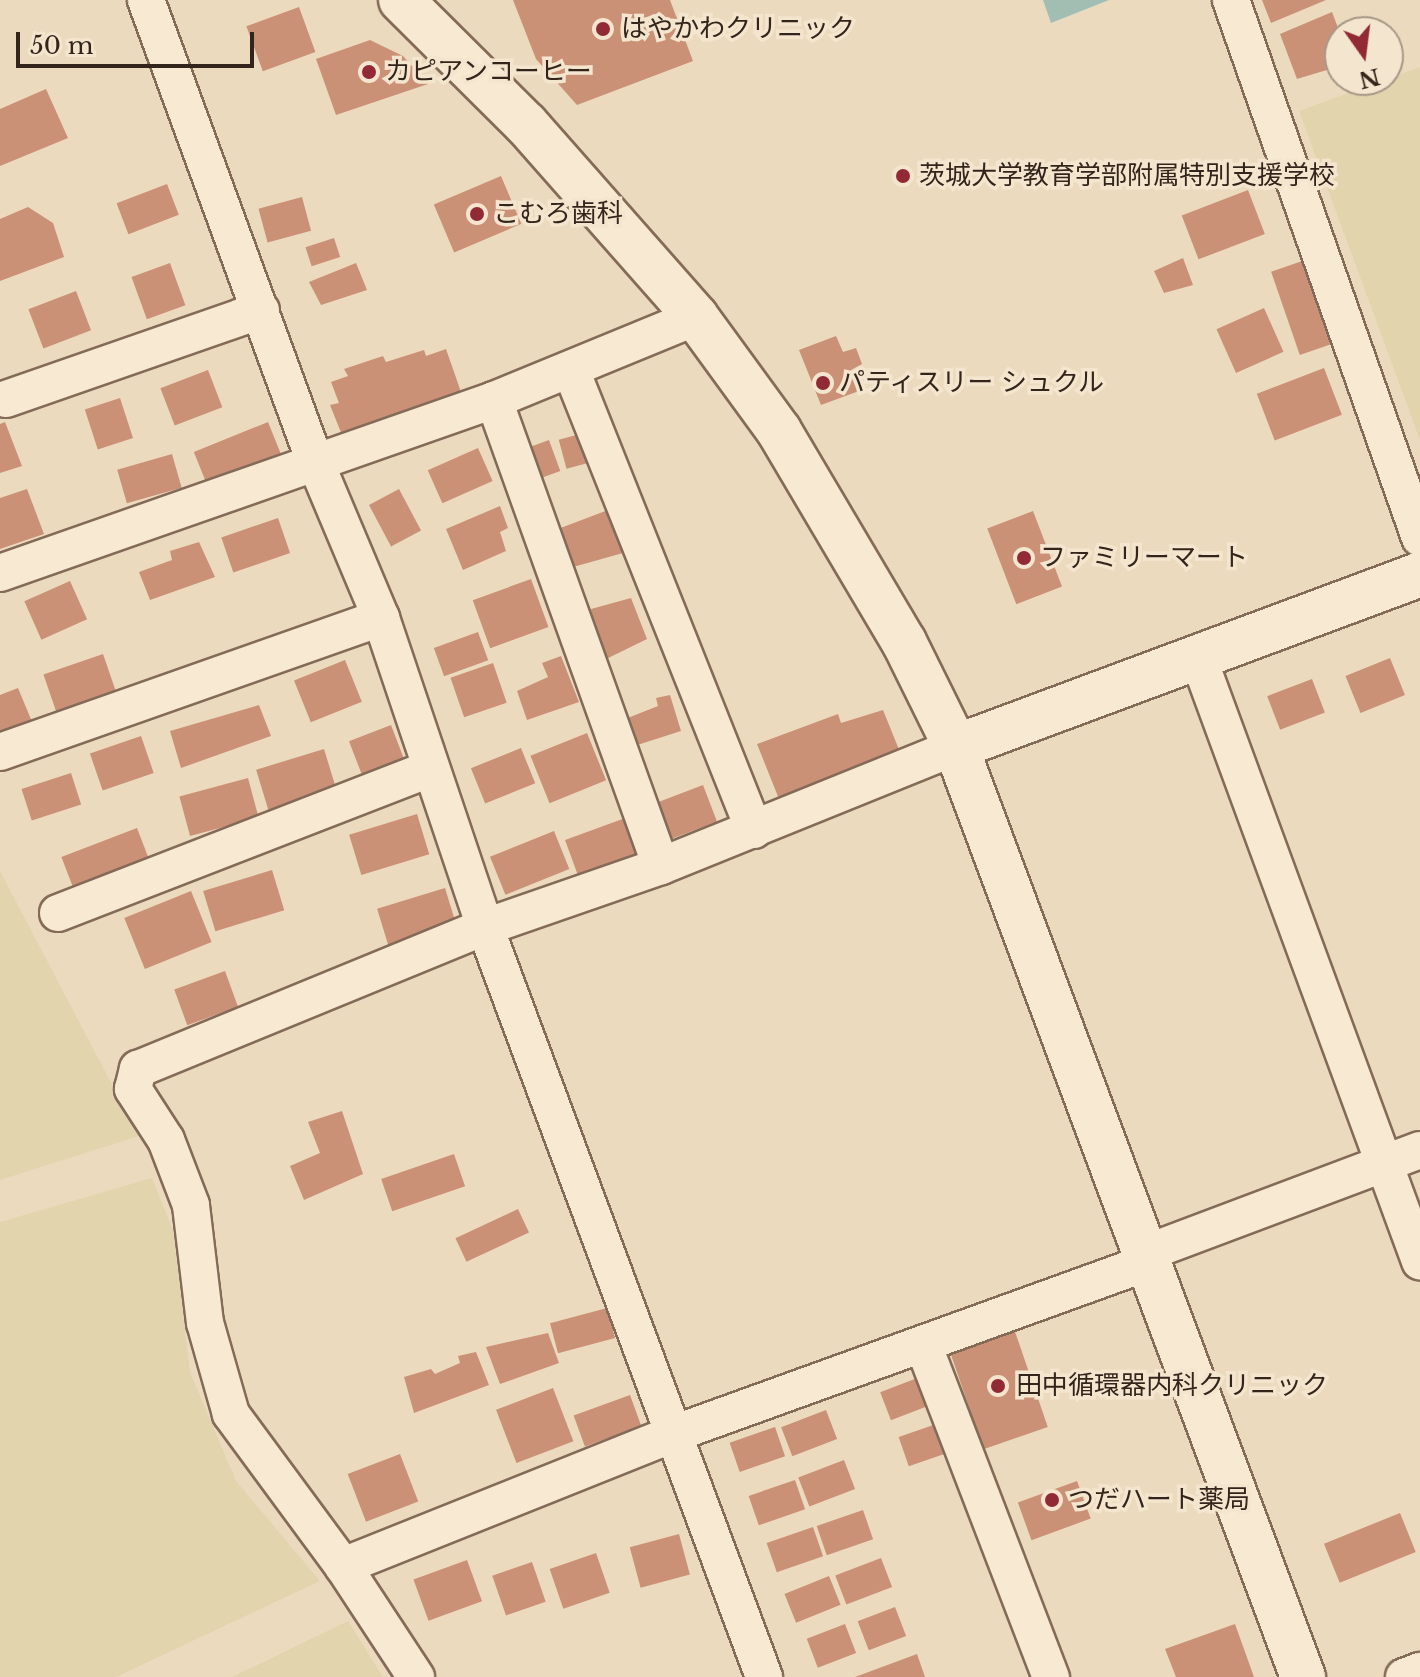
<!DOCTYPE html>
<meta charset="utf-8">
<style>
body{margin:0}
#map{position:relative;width:1420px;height:1677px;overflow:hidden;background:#ecdabf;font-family:"Libre Baskerville","Noto Sans JP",serif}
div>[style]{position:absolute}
.farmland>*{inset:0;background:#e2d4ad}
.water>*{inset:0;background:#a2beb3}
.building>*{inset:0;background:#ca9176;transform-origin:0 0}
.roads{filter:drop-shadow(2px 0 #846b58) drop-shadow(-2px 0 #846b58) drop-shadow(0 2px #846b58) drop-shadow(0 -2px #846b58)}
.street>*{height:36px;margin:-18px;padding:0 18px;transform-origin:18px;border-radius:18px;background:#f8e9d2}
.secondary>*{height:44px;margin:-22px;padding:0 22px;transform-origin:22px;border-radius:22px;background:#f8e9d2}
.dots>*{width:22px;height:22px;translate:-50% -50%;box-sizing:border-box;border:4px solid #f4e5ce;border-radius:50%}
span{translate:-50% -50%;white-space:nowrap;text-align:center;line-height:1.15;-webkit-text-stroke:7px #f4e5ce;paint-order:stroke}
.poi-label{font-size:26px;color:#34251c}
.left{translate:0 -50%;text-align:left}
.north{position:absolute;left:1324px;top:16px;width:80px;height:80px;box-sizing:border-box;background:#f4e5ce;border:2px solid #a79887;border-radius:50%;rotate:166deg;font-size:22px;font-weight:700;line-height:32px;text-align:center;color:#34251c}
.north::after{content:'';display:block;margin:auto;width:28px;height:36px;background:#912a34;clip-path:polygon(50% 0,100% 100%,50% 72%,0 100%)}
.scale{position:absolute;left:16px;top:32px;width:238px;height:36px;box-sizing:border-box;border:4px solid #34251c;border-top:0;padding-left:10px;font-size:24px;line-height:28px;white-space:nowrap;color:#34251c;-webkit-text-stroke:6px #f4e5ce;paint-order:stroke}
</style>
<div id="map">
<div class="farmland">
<i style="clip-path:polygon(1420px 67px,1420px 440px,1299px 111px)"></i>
<i style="clip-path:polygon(0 871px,139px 1136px,0 1180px)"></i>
<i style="clip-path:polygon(152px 1178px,173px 1230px,190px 1372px,236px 1481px,320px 1581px,116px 1677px,0 1677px,0 1222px)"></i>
<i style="clip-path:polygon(348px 1621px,383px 1677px,232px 1677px)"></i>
</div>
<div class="water">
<i style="clip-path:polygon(1043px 0,1109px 0,1051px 23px)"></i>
</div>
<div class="building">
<i style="clip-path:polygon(513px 0,670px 0,693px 61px,577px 105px,536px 59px)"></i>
<i style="clip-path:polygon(1262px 0,1326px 0,1271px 23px)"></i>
<i style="left:299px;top:7px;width:48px;height:56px;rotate:70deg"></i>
<i style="clip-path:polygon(1332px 12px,1340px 33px,1340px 66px,1297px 79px,1280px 34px)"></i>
<i style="clip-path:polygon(370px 40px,403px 56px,428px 84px,336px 115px,316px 59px)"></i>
<i style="clip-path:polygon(46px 89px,68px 138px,0 166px,0 109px)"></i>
<i style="left:501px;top:176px;width:52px;height:73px;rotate:67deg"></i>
<i style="left:167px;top:184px;width:33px;height:54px;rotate:69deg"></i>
<i style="left:1248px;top:190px;width:47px;height:71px;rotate:69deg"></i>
<i style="left:302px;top:197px;width:35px;height:45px;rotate:75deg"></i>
<i style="clip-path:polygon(28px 207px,53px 223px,64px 257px,0 281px,0 219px)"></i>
<i style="left:334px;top:238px;width:20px;height:30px;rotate:72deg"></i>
<i style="clip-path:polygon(1183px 258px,1193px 285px,1164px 293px,1154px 271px)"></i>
<i style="left:1308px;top:259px;width:88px;height:39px;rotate:71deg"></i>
<i style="left:170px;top:263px;width:45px;height:41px;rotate:70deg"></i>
<i style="clip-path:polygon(356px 263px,367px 290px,321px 305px,309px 282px)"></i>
<i style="left:76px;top:291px;width:42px;height:51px;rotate:69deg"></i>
<i style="left:1264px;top:308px;width:48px;height:52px;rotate:66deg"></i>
<i style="clip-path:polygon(836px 336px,843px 352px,856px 348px,862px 364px,851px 370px,859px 391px,821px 405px,799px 350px)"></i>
<i style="clip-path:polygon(446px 349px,461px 392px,342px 435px,330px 405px,339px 403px,331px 382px,348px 376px,344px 369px,383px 356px,386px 362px,424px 350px,426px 356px)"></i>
<i style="left:1324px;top:368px;width:50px;height:72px;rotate:69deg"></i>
<i style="left:208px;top:370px;width:40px;height:51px;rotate:69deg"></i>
<i style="left:120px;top:398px;width:42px;height:37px;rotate:72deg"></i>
<i style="clip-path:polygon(5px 422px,22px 466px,0 473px,0 424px)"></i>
<i style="left:268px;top:422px;width:35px;height:80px;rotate:68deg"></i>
<i style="left:580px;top:434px;width:30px;height:22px;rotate:75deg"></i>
<i style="left:549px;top:440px;width:33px;height:30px;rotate:70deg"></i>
<i style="left:478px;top:448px;width:36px;height:55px;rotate:66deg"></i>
<i style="left:172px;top:454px;width:35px;height:57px;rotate:74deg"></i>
<i style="clip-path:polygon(27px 489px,44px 534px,0 549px,0 498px)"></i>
<i style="left:399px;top:489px;width:47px;height:34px;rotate:62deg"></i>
<i style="clip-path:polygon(500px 506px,508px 528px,500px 532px,506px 551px,463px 570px,446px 529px)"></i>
<i style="clip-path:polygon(608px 510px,623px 553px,566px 569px,550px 532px)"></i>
<i style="left:1033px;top:511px;width:81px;height:49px;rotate:69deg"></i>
<i style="left:278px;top:518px;width:37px;height:60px;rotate:71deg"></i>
<i style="clip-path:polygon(199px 542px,215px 577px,150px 600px,139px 572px,172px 560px,170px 551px)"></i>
<i style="left:531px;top:579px;width:51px;height:62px;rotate:70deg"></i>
<i style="left:70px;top:581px;width:42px;height:50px;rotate:66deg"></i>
<i style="clip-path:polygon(631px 598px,647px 639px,596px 664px,586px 623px,593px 621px,591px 609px)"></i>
<i style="left:478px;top:632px;width:30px;height:47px;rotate:70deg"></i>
<i style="left:103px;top:654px;width:42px;height:63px;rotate:71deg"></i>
<i style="clip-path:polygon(561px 656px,579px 702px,527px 720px,517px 691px,548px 677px,542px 663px)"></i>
<i style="left:1390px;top:658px;width:40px;height:48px;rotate:68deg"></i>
<i style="left:345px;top:660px;width:45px;height:55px;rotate:68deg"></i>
<i style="left:493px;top:663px;width:42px;height:45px;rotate:71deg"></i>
<i style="left:1312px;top:679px;width:36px;height:48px;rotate:69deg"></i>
<i style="clip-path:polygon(18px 688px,35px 729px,0 739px,0 695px)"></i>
<i style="clip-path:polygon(670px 695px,681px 731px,631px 747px,620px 721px,658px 706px,656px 698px)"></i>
<i style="clip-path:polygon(259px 705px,271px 736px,181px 768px,170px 731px)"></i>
<i style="clip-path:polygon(883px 710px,900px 752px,779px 799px,757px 744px,838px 714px,841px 723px)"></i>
<i style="left:391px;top:725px;width:39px;height:45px;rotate:69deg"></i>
<i style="left:587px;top:733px;width:51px;height:61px;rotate:68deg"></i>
<i style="left:141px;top:736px;width:39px;height:54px;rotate:71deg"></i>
<i style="left:521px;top:748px;width:38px;height:54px;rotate:68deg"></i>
<i style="left:324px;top:749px;width:42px;height:71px;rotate:73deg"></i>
<i style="left:71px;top:773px;width:33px;height:52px;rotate:72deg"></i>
<i style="left:248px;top:778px;width:41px;height:71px;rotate:75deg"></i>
<i style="left:703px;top:785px;width:39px;height:54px;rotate:69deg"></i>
<i style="left:417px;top:814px;width:42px;height:71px;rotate:73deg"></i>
<i style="left:628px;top:817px;width:40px;height:67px;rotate:70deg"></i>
<i style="left:137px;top:828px;width:34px;height:81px;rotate:69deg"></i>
<i style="left:554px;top:831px;width:41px;height:69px;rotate:68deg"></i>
<i style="left:272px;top:870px;width:42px;height:72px;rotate:73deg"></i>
<i style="left:445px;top:888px;width:39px;height:71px;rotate:73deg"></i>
<i style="left:191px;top:891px;width:55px;height:72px;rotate:68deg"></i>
<i style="left:225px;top:971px;width:38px;height:54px;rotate:70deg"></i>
<i style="clip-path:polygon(342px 1111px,363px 1174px,304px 1200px,290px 1166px,320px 1153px,308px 1122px)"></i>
<i style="left:454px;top:1154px;width:34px;height:77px;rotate:71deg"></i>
<i style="left:518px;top:1209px;width:26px;height:69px;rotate:65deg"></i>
<i style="left:607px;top:1308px;width:31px;height:59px;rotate:75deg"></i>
<i style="left:1012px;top:1323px;width:110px;height:68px;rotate:71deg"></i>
<i style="clip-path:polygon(548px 1333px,559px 1363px,500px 1384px,486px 1347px)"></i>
<i style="clip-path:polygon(476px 1352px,489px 1385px,414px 1413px,404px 1377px,431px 1369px,435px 1374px,460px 1363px,458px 1356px)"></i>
<i style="left:925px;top:1375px;width:30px;height:48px;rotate:69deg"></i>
<i style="left:553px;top:1388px;width:57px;height:61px;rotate:69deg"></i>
<i style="left:630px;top:1395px;width:33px;height:60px;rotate:70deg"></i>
<i style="left:826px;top:1410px;width:31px;height:48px;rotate:69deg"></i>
<i style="left:945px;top:1421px;width:31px;height:49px;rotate:71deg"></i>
<i style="left:775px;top:1427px;width:31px;height:48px;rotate:71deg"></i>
<i style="left:400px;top:1454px;width:51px;height:56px;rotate:69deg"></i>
<i style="left:844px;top:1460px;width:31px;height:49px;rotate:69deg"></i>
<i style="left:795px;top:1480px;width:31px;height:49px;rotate:71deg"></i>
<i style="left:1077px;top:1481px;width:40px;height:63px;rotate:70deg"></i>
<i style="left:863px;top:1510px;width:31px;height:49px;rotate:71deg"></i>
<i style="left:1400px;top:1513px;width:42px;height:82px;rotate:68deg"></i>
<i style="left:813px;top:1527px;width:31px;height:49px;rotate:71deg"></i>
<i style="left:679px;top:1534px;width:42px;height:51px;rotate:75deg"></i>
<i style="left:596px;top:1553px;width:42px;height:49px;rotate:71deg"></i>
<i style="left:881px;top:1558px;width:31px;height:49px;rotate:69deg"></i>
<i style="left:467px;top:1560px;width:44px;height:57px;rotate:70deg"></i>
<i style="left:532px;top:1562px;width:42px;height:42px;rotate:71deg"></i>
<i style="left:829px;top:1576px;width:31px;height:48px;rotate:68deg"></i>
<i style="left:895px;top:1607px;width:31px;height:40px;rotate:69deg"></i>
<i style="left:845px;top:1624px;width:31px;height:41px;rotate:69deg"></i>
<i style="clip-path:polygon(1235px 1624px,1254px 1677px,1176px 1677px,1165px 1649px)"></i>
<i style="clip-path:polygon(917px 1654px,925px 1677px,855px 1677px)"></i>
</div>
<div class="roads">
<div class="street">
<i style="left:146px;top:0;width:491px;rotate:69.9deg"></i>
<i style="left:315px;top:461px;width:170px;rotate:67.2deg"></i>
<i style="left:381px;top:618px;width:326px;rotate:71.4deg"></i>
<i style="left:485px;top:927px;width:800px;rotate:69.59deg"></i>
<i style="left:1231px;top:0;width:570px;rotate:70.64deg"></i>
<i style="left:571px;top:370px;width:495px;rotate:68.3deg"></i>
<i style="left:6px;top:399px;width:270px;rotate:-19.2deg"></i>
<i style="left:494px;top:400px;width:495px;rotate:70.3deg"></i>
<i style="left:0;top:573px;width:523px;rotate:-19.3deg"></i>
<i style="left:494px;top:400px;width:218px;rotate:-22.3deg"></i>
<i style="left:1198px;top:657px;width:644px;rotate:69.82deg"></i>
<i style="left:0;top:752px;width:404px;rotate:-19.4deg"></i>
<i style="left:58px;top:913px;width:399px;rotate:-21.2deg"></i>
<i style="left:1146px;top:1253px;width:293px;rotate:-20.6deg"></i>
<i style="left:923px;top:1344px;width:357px;rotate:69deg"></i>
<i style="left:343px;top:1566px;width:355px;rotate:-21.8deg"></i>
<i style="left:673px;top:1434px;width:506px;rotate:-19.87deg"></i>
<i style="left:416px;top:1677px;width:133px;rotate:-123.3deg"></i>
<i style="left:343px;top:1566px;width:189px;rotate:-126.4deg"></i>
<i style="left:231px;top:1414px;width:95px;rotate:-105.9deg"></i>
<i style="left:205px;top:1323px;width:119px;rotate:-96.8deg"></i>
<i style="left:191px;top:1205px;width:70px;rotate:-111deg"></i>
<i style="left:166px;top:1140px;width:61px;rotate:-122.9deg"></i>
<i style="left:133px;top:1089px;width:21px;rotate:-76deg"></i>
<i style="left:138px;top:1069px;width:375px;rotate:-22.3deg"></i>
<i style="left:485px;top:927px;width:186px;rotate:-19.1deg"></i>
<i style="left:661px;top:866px;width:318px;rotate:-22deg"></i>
<i style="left:1404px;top:1677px;width:17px;rotate:-21deg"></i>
</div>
<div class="secondary">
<i style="left:401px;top:0;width:176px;rotate:44.8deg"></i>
<i style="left:526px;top:124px;width:257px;rotate:48.6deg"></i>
<i style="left:696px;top:317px;width:141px;rotate:53.9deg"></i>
<i style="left:779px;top:431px;width:245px;rotate:59.4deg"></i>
<i style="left:904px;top:642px;width:117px;rotate:63.7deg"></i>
<i style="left:956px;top:747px;width:993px;rotate:69.54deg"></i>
<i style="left:956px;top:747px;width:495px;rotate:-20.4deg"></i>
</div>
</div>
<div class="dots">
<i style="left:603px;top:29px;background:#912a34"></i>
<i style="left:369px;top:72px;background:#912a34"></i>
<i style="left:903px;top:176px;background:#912a34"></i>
<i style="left:477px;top:214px;background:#912a34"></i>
<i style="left:823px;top:383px;background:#912a34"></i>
<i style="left:1024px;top:558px;background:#912a34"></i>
<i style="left:998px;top:1386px;background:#912a34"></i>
<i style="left:1052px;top:1500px;background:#912a34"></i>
</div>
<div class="poi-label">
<span class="left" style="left:621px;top:29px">はやかわクリニック</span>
<span class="left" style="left:385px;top:72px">カピアンコーヒー</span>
<span class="left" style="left:919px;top:176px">茨城大学教育学部附属特別支援学校</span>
<span class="left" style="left:493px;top:214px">こむろ歯科</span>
<span class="left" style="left:839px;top:383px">パティスリー シュクル</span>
<span class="left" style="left:1040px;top:558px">ファミリーマート</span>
<span class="left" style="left:1016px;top:1386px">田中循環器内科クリニック</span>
<span class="left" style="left:1068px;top:1500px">つだハート薬局</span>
</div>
<div class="north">N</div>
<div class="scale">50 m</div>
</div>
